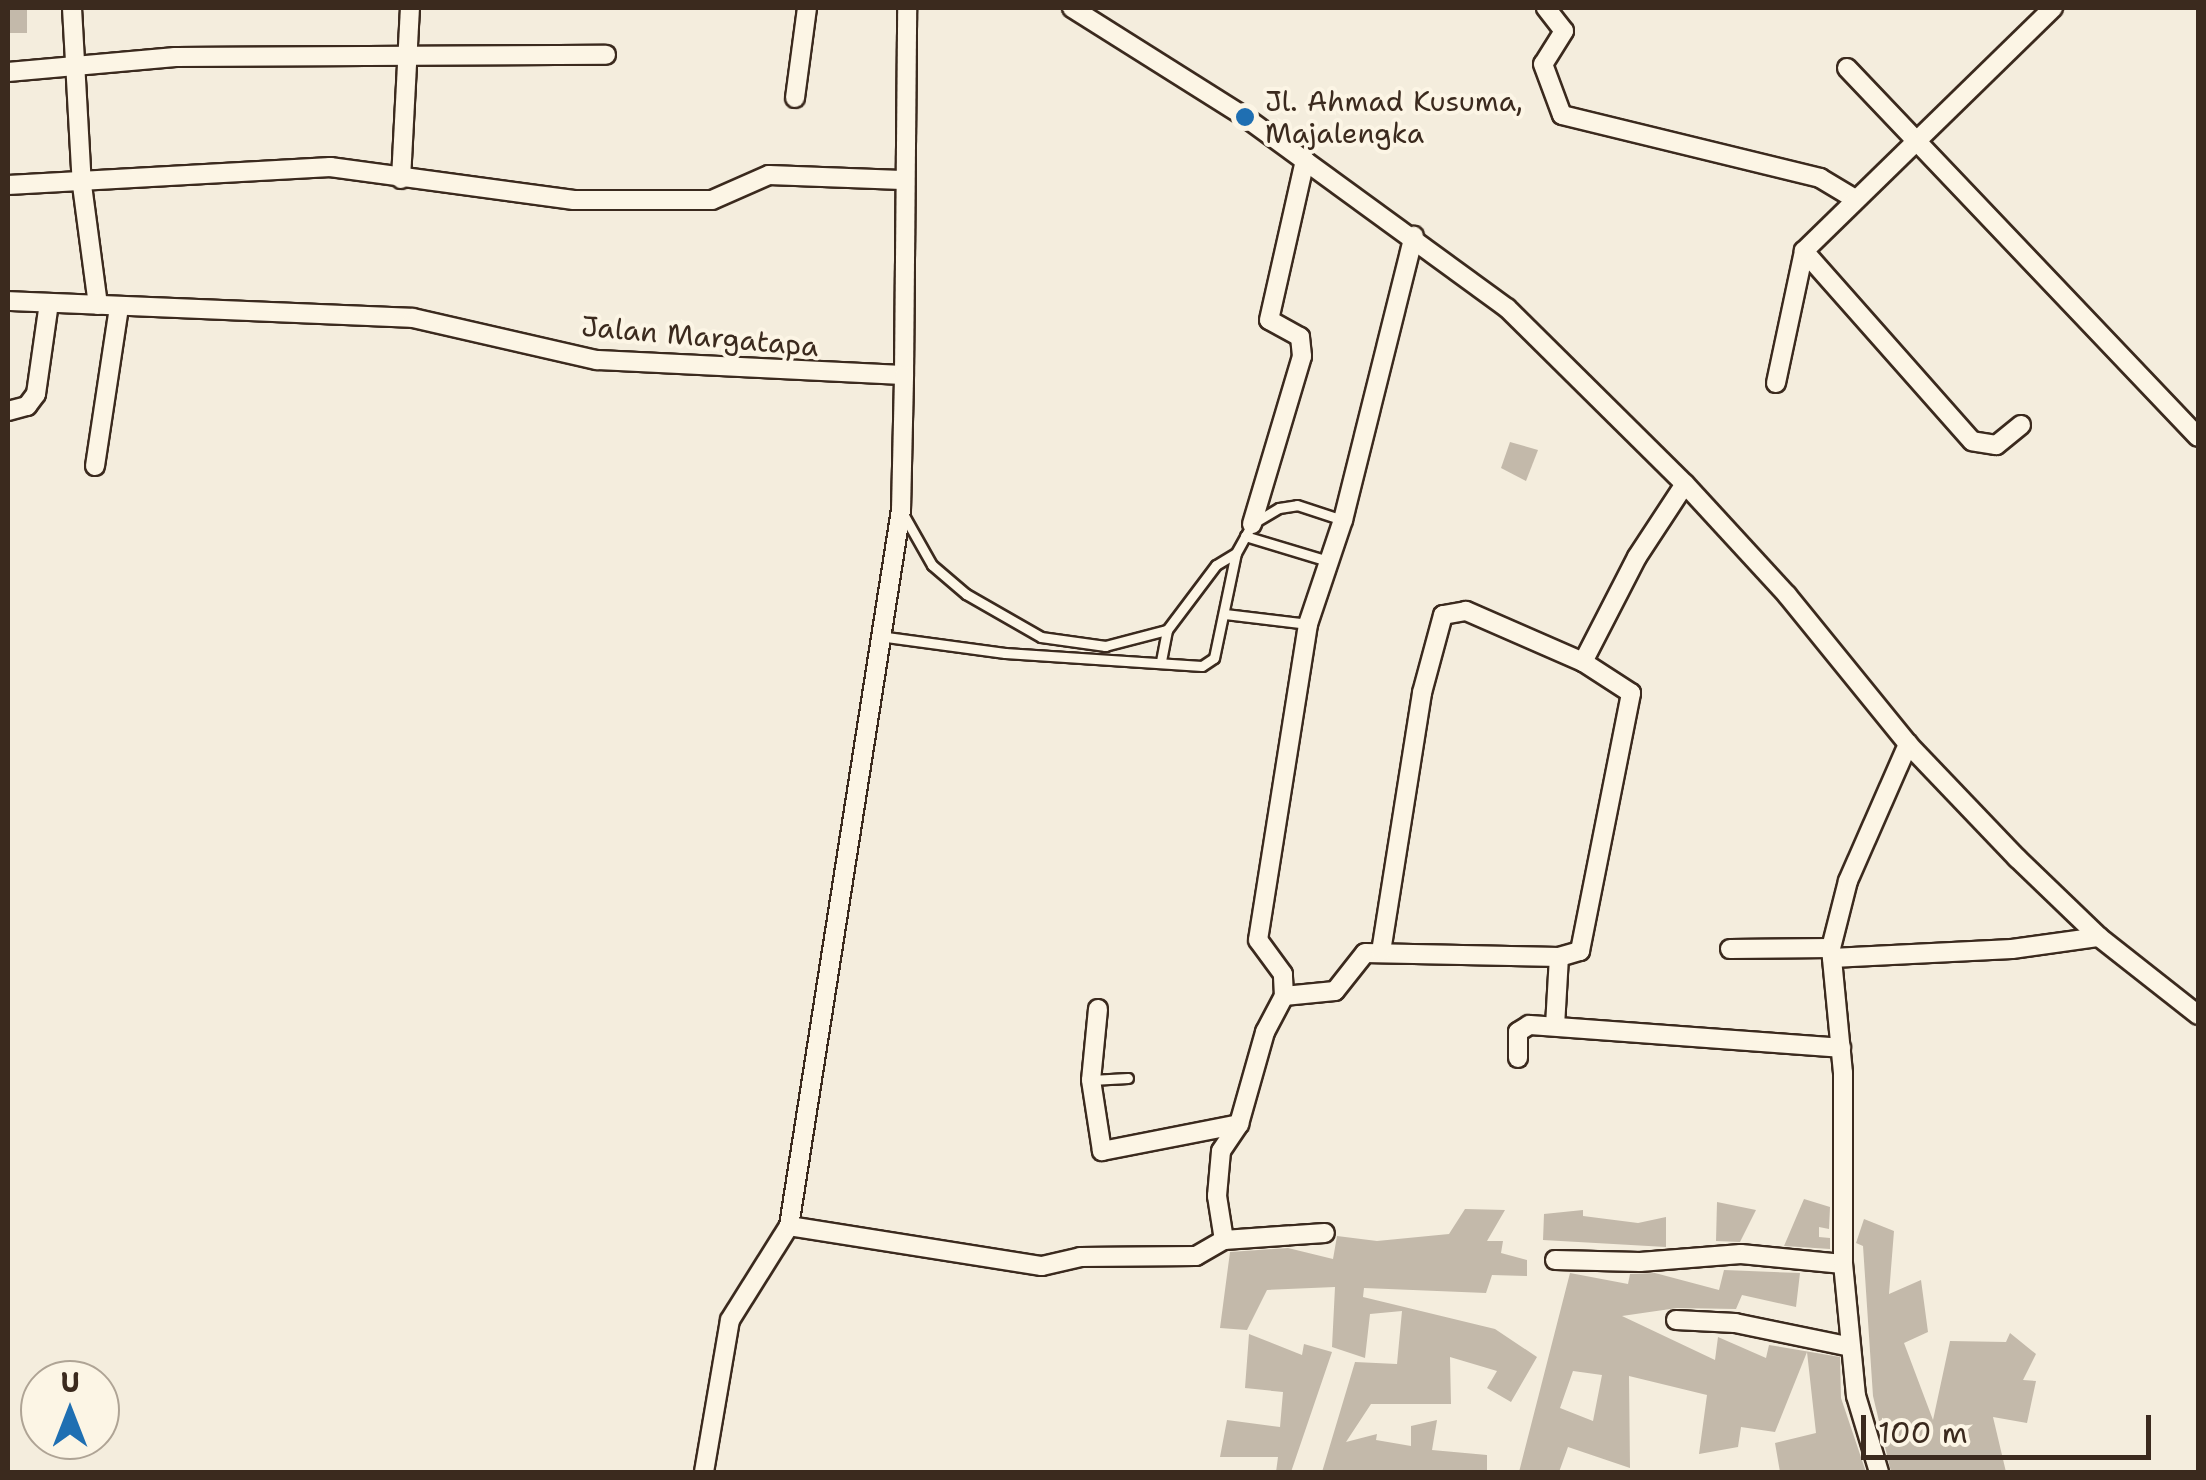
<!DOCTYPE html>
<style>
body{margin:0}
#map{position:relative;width:2206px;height:1480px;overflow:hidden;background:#f4eddd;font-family:"Shantell Sans",sans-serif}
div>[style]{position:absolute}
.building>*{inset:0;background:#c3b9aa;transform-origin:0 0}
.roads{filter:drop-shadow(2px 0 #3b2a1e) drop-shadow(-2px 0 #3b2a1e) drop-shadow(0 2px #3b2a1e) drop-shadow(0 -2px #3b2a1e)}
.service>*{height:9px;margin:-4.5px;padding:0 4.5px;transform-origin:4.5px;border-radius:4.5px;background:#fcf5e5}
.minor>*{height:18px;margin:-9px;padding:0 9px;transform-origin:9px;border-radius:9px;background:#fcf5e5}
.dots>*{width:28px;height:28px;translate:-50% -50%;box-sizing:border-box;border:5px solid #fcf5e5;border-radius:50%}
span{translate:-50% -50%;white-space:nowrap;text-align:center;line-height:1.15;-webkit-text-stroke:8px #fcf5e5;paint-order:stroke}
.poi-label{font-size:28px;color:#3b2a1e}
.left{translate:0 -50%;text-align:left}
.street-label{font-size:28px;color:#3b2a1e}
.frame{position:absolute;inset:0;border:10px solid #3b2a1e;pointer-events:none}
.north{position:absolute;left:20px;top:1360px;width:100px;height:100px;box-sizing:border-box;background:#fcf5e5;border:2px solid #afa495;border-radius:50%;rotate:0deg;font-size:28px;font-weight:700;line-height:40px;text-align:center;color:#3b2a1e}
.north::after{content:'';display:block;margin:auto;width:35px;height:45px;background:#1f6fb2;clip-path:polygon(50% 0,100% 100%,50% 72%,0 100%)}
.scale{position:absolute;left:1861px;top:1415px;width:290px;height:45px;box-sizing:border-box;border:5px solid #3b2a1e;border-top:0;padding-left:12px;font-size:30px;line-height:35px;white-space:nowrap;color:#3b2a1e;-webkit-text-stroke:8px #fcf5e5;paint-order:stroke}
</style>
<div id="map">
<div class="building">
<i style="left:8px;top:8px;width:19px;height:25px"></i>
<i style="clip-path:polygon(1510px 442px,1538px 450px,1526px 481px,1501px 468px)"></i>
<i style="clip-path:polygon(1804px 1199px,1830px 1207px,1829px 1229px,1819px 1227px,1819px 1237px,1830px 1238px,1830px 1249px,1784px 1246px)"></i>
<i style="clip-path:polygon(1717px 1202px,1756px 1210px,1740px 1242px,1716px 1241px)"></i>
<i style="clip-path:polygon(1465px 1209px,1505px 1210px,1487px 1241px,1503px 1241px,1501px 1253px,1527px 1260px,1527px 1276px,1492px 1275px,1486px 1293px,1364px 1288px,1363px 1297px,1495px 1329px,1537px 1357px,1511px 1402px,1487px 1388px,1497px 1371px,1450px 1357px,1451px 1404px,1371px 1404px,1346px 1442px,1377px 1434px,1376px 1440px,1411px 1446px,1411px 1426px,1437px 1420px,1432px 1450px,1487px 1455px,1487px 1472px,1322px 1472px,1355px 1362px,1397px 1364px,1402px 1311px,1370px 1314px,1365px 1358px,1332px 1347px,1335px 1287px,1267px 1290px,1247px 1330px,1220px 1328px,1230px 1252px,1288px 1248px,1333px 1259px,1337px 1236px,1377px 1241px,1449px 1234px)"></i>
<i style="clip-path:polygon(1583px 1210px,1583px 1216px,1638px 1223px,1666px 1217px,1666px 1247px,1543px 1240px,1544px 1214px)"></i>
<i style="clip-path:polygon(1864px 1219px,1894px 1231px,1889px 1294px,1921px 1280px,1928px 1332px,1904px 1343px,1933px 1420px,1950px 1341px,2006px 1342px,2010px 1333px,2036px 1354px,2023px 1380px,2036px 1381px,2027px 1423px,1993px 1417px,2006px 1472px,1891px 1472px,1873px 1396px,1863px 1246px,1856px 1243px)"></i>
<i style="clip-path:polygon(evenodd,1724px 1270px,1800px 1273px,1796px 1307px,1742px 1295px,1736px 1309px,1677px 1308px,1622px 1316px,1715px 1360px,1718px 1337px,1766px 1358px,1769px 1345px,1840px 1357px,1841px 1398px,1866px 1472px,1780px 1472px,1775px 1443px,1816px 1433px,1807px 1352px,1775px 1432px,1741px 1427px,1738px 1447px,1699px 1454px,1707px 1395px,1629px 1376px,1630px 1468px,1568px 1447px,1559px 1472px,1519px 1472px,1570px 1273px,1628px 1284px,1630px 1274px,1655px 1273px,1719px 1290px,1724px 1270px,1573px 1371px,1602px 1375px,1593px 1421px,1560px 1408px,1573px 1371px)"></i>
<i style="clip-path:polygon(1249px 1334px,1302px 1355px,1304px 1344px,1332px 1352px,1291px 1472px,1276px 1472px,1278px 1457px,1220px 1457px,1227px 1420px,1280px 1427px,1283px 1392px,1245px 1388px)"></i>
</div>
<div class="roads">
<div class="service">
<i style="left:902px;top:512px;width:61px;rotate:60.5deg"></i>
<i style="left:932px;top:565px;width:45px;rotate:40.5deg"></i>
<i style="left:966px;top:594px;width:86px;rotate:29.8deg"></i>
<i style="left:1041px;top:637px;width:65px;rotate:8deg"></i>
<i style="left:1105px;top:646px;width:64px;rotate:-14.5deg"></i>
<i style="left:1167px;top:630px;width:81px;rotate:-53deg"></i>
<i style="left:1216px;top:565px;width:23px;rotate:-31deg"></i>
<i style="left:1236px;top:553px;width:33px;rotate:-61deg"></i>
<i style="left:1252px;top:524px;width:31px;rotate:-31deg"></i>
<i style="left:1279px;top:508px;width:18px;rotate:-9deg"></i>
<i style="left:1297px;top:505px;width:48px;rotate:18.1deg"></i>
<i style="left:1245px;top:536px;width:87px;rotate:16.8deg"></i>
<i style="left:1225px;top:614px;width:84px;rotate:6.9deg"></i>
<i style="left:879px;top:636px;width:127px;rotate:7.7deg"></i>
<i style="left:1005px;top:653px;width:197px;rotate:3.8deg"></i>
<i style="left:1202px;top:666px;width:14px;rotate:-34deg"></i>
<i style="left:1214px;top:658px;width:107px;rotate:-78.2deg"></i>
<i style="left:1161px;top:661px;width:32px;rotate:-79deg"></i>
<i style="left:1091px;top:1080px;width:37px;rotate:-3deg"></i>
</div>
<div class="minor">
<i style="left:72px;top:8px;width:177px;rotate:86.8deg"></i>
<i style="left:82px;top:185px;width:121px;rotate:82.4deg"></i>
<i style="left:1072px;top:8px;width:204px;rotate:32.2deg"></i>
<i style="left:1245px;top:117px;width:324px;rotate:36.1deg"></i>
<i style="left:1507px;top:308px;width:250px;rotate:44.7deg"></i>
<i style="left:1685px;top:484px;width:151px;rotate:47.4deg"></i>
<i style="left:1787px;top:595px;width:192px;rotate:50.9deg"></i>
<i style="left:1908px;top:744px;width:158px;rotate:46.3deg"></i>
<i style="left:2017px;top:858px;width:114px;rotate:43.9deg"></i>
<i style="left:2099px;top:937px;width:126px;rotate:38.2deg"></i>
<i style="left:1546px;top:8px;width:29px;rotate:52deg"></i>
<i style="left:1564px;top:31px;width:39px;rotate:122deg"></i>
<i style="left:1543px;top:64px;width:54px;rotate:69.6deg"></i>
<i style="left:1562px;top:115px;width:266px;rotate:13.7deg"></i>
<i style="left:1820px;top:178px;width:37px;rotate:31deg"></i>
<i style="left:1847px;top:68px;width:509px;rotate:46.43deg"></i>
<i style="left:8px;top:72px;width:168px;rotate:-5.1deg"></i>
<i style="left:175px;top:57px;width:431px;rotate:-0.3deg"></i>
<i style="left:795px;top:98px;width:91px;rotate:-82.4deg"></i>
<i style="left:401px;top:179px;width:171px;rotate:-87deg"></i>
<i style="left:8px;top:185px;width:323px;rotate:-3.2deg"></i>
<i style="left:330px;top:167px;width:246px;rotate:7.7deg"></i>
<i style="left:574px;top:200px;width:138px"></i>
<i style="left:712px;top:200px;width:62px;rotate:-23.7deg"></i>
<i style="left:769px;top:175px;width:133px;rotate:2.2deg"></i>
<i style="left:8px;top:301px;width:405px;rotate:2.4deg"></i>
<i style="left:413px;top:318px;width:189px;rotate:12.9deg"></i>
<i style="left:597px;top:360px;width:307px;rotate:2.8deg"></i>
<i style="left:904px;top:375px;width:367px;rotate:-89.5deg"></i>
<i style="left:1776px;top:383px;width:135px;rotate:-78deg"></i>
<i style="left:8px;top:411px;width:20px;rotate:-15deg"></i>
<i style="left:27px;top:406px;width:15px;rotate:-53deg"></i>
<i style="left:36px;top:394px;width:92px;rotate:-81.9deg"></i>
<i style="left:2021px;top:425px;width:32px;rotate:141deg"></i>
<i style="left:1996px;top:445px;width:24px;rotate:-171deg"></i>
<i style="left:1972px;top:441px;width:254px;rotate:-131.5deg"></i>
<i style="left:1804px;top:251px;width:348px;rotate:-44.3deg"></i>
<i style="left:95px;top:466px;width:161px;rotate:-81.4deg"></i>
<i style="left:1252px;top:524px;width:175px;rotate:-73.4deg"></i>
<i style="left:1302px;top:356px;width:19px;rotate:-96deg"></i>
<i style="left:1300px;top:337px;width:35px;rotate:-151deg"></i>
<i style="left:1269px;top:320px;width:164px;rotate:-77.3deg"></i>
<i style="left:1583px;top:662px;width:118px;rotate:-62.8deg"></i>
<i style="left:1637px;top:557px;width:87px;rotate:-56.7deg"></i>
<i style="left:1730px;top:949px;width:101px;rotate:-0.6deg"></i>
<i style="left:1832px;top:958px;width:180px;rotate:-2.9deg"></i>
<i style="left:2012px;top:949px;width:88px;rotate:-7.9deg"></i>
<i style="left:1284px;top:996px;width:51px;rotate:-5.6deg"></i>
<i style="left:1335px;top:991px;width:48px;rotate:-51.7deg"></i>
<i style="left:1365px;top:953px;width:194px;rotate:1.2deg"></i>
<i style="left:1559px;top:957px;width:22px;rotate:-16deg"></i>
<i style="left:1580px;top:951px;width:263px;rotate:-78.8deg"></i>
<i style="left:1631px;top:693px;width:57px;rotate:-147.1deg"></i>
<i style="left:1583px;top:662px;width:128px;rotate:-156.4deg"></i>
<i style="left:1466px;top:611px;width:23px;rotate:170deg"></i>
<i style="left:1443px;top:615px;width:81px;rotate:105.1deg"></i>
<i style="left:1422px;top:693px;width:262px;rotate:99deg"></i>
<i style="left:1098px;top:1009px;width:71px;rotate:95.6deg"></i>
<i style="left:1091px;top:1080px;width:72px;rotate:81.2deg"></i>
<i style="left:1102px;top:1151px;width:140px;rotate:-11.1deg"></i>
<i style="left:1555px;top:1026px;width:69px;rotate:-86.7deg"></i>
<i style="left:1518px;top:1058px;width:26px;rotate:-90deg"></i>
<i style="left:1518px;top:1032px;width:13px;rotate:-32deg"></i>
<i style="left:1529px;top:1025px;width:313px;rotate:4.2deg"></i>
<i style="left:789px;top:1226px;width:256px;rotate:9deg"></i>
<i style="left:1042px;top:1266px;width:39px;rotate:-13deg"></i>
<i style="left:1080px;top:1257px;width:116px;rotate:-0.5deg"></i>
<i style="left:1196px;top:1256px;width:32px;rotate:-30deg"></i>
<i style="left:1224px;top:1240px;width:101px;rotate:-4deg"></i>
<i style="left:1224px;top:1240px;width:45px;rotate:-99deg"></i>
<i style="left:1217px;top:1196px;width:45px;rotate:-84.9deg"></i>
<i style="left:1221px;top:1151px;width:32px;rotate:-56deg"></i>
<i style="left:1239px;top:1124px;width:96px;rotate:-74.2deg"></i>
<i style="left:1265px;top:1032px;width:41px;rotate:-62.2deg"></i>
<i style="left:1284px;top:996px;width:22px;rotate:-93deg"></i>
<i style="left:1283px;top:974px;width:42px;rotate:-126.3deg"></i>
<i style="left:1258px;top:940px;width:320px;rotate:-81deg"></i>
<i style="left:1308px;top:624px;width:110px;rotate:-71.4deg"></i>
<i style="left:1343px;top:520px;width:293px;rotate:-76deg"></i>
<i style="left:1555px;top:1260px;width:85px;rotate:1.3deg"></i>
<i style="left:1640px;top:1262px;width:101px;rotate:-4.5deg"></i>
<i style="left:1741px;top:1254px;width:102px;rotate:5.6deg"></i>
<i style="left:1676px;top:1320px;width:59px;rotate:2.9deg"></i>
<i style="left:1735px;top:1323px;width:118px;rotate:11.7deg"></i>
<i style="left:704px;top:1472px;width:154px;rotate:-80.3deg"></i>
<i style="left:730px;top:1320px;width:111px;rotate:-57.9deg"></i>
<i style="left:789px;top:1226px;width:725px;rotate:-81.11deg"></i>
<i style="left:901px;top:510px;width:135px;rotate:-88.7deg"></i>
<i style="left:1879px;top:1472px;width:79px;rotate:-106.8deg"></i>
<i style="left:1856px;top:1396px;width:133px;rotate:-95.6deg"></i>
<i style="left:1843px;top:1264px;width:191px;rotate:-90deg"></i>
<i style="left:1843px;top:1073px;width:126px;rotate:-95.5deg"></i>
<i style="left:1831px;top:948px;width:69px;rotate:-75.8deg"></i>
<i style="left:1848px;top:881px;width:150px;rotate:-66.3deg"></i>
</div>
</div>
<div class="dots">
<i style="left:1245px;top:117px;background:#1f6fb2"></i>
</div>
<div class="poi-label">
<span class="left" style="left:1265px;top:117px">Jl. Ahmad Kusuma,<br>Majalengka</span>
</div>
<div class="street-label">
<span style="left:700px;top:336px;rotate:5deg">Jalan Margatapa</span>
</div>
<div class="frame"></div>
<div class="north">U</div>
<div class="scale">100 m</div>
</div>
